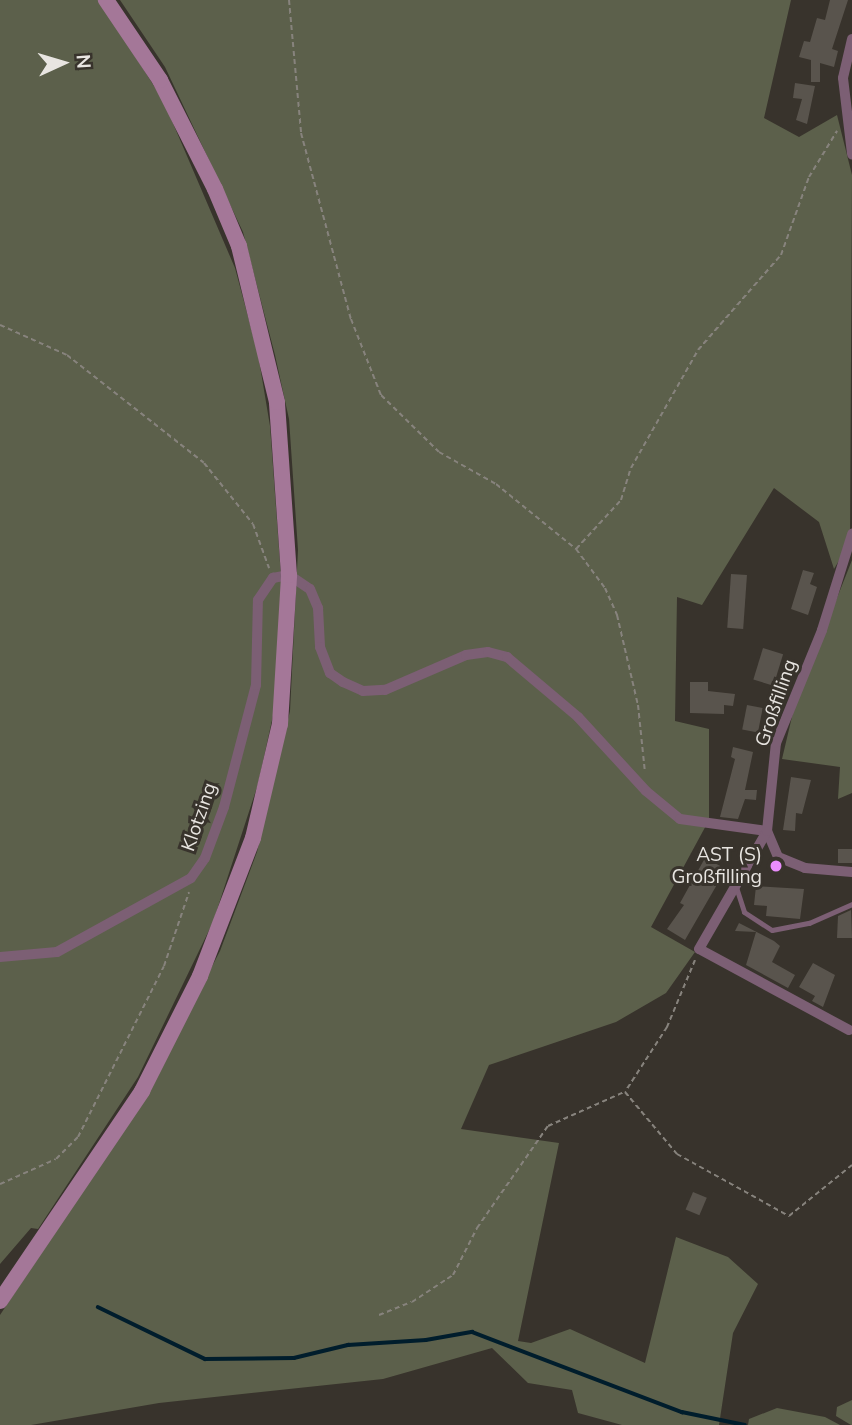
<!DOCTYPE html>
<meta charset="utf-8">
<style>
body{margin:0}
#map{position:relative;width:852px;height:1425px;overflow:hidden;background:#38332c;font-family:Mulish,sans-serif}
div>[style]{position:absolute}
.green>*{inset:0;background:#5c604b}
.stream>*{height:3.5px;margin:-1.75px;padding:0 1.75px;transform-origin:1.75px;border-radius:1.75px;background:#001d2c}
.building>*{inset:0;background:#59544d;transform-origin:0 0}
.path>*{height:2px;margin-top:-1px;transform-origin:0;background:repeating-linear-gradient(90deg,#87837d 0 5px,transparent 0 8.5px)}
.lane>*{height:5px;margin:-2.5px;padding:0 2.5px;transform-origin:2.5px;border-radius:2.5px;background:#7c5f74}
.street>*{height:10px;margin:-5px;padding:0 5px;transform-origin:5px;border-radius:5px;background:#7c5f74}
.secondary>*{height:16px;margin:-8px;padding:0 8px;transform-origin:8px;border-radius:8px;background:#a47798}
.dots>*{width:19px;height:19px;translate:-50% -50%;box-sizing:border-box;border:4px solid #38332c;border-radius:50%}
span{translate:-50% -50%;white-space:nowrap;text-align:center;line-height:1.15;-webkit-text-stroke:6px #38332c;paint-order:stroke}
.street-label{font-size:19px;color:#e8e5e1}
.poi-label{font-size:19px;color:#e8e5e1}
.right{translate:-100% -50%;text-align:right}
.north{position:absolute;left:28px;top:28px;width:70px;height:70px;-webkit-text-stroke:5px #38332c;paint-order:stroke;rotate:86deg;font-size:19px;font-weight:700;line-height:28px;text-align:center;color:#e8e5e1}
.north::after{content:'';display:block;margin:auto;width:24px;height:32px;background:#e8e5e1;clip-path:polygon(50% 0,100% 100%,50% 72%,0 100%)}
</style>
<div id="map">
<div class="green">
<i style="clip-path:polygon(0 0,99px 0,163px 100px,235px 268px,258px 354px,270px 426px,283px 603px,274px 711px,258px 784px,213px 922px,138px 1077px,38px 1229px,31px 1228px,0 1264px)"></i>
<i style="clip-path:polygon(120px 0,791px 0,764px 118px,799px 137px,837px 115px,852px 175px,850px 542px,834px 569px,819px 522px,774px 488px,702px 605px,677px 597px,675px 721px,709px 729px,709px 820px,651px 927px,695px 952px,666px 993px,616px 1022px,489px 1065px,461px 1129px,559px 1143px,518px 1341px,531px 1343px,570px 1329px,645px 1363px,676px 1237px,728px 1257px,758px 1284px,733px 1333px,719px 1425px,622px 1425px,578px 1413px,572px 1390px,528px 1383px,492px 1348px,383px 1379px,159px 1403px,31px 1425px,0 1425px,0 1315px,142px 1102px,220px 951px,257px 852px,290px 711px,298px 550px,289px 419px,275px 355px,243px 232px,165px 67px)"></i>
<i style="clip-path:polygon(852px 560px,852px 793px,838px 799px,840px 767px,782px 759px,795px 704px)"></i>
<i style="clip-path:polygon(852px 1400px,852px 1425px,851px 1425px,836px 1416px,837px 1407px)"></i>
<i style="clip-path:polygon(777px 1408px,825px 1417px,840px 1425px,748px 1425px,749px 1419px)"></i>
</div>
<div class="stream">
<i style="left:98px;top:1307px;width:119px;rotate:25.9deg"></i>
<i style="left:205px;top:1359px;width:89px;rotate:-0.6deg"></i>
<i style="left:294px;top:1358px;width:56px;rotate:-13.5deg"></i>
<i style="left:348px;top:1345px;width:78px;rotate:-3.7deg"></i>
<i style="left:426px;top:1340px;width:47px;rotate:-9.9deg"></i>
<i style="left:472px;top:1332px;width:225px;rotate:20.9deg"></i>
<i style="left:682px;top:1412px;width:64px;rotate:11.7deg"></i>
</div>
<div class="building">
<i style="clip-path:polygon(830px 0,848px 0,832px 49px,838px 51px,834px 67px,820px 63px,820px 82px,811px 82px,811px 60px,799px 57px,804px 41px,810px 42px,817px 18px,825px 20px)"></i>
<i style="clip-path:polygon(795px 83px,815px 86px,807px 124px,796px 120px,802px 99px,793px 98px)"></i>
<i style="clip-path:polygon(803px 570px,814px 573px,810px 584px,817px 587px,808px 615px,791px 609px)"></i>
<i style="left:731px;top:574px;width:16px;height:54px;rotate:4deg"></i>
<i style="left:763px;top:648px;width:21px;height:33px;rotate:17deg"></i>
<i style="clip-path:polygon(690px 682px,708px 682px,708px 691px,735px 694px,733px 706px,724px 705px,724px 714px,690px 713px)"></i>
<i style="left:747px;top:705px;width:16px;height:25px;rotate:11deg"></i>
<i style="clip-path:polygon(733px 747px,753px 752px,745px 790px,757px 790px,756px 800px,745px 799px,738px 819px,720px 817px,735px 759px,731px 757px)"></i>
<i style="clip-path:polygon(791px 777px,811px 780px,802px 814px,796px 813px,795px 831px,783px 830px)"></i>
<i style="left:838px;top:849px;width:14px;height:14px"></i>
<i style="clip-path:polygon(705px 858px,726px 869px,685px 940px,667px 929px,684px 905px,680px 903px)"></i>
<i style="clip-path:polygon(756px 886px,804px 889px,800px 919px,766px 916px,767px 906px,754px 905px)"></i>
<i style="clip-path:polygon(851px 910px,852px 938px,837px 938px,838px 916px)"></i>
<i style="clip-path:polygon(739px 923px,774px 941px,780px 946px,772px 962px,795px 975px,788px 988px,746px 965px,756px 932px,735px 931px)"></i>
<i style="clip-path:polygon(813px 963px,835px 975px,823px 1007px,812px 1001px,815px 996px,799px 987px)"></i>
<i style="left:693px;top:1192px;width:15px;height:19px;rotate:23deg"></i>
</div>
<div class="path">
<i style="left:289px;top:0;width:134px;rotate:84.8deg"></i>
<i style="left:301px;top:133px;width:193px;rotate:75deg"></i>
<i style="left:351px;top:319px;width:82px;rotate:68.5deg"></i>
<i style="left:381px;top:395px;width:81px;rotate:44.5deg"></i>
<i style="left:439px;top:452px;width:65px;rotate:29.3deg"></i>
<i style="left:496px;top:484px;width:103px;rotate:39.1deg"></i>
<i style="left:576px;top:549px;width:49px;rotate:53.4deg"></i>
<i style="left:605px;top:588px;width:30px;rotate:66deg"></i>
<i style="left:617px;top:615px;width:92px;rotate:76.9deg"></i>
<i style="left:638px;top:705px;width:68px;rotate:84.1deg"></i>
<i style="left:0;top:325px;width:73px;rotate:24.1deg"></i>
<i style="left:67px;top:355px;width:174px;rotate:38.2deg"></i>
<i style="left:204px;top:463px;width:78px;rotate:51.2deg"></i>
<i style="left:253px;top:524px;width:47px;rotate:70deg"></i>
<i style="left:576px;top:549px;width:67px;rotate:-47.4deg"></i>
<i style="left:621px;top:500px;width:34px;rotate:-73deg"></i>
<i style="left:631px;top:468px;width:136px;rotate:-60.4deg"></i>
<i style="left:698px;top:350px;width:126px;rotate:-48.9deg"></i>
<i style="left:781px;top:255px;width:83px;rotate:-70.3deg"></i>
<i style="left:809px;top:177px;width:54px;rotate:-58.7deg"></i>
<i style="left:695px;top:960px;width:73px;rotate:112.7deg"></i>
<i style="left:667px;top:1027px;width:77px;rotate:122.9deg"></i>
<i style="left:625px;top:1092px;width:81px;rotate:50deg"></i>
<i style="left:677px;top:1154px;width:128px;rotate:29deg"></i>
<i style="left:789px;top:1216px;width:81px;rotate:-39deg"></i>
<i style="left:0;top:1184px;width:61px;rotate:-24.1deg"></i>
<i style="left:56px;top:1159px;width:31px;rotate:-45deg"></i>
<i style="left:78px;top:1137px;width:191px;rotate:-63.3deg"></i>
<i style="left:164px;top:966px;width:78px;rotate:-71.3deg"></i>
<i style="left:379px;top:1315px;width:35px;rotate:-22deg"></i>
<i style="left:412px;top:1302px;width:49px;rotate:-33.4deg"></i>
<i style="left:453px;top:1275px;width:53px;rotate:-62.9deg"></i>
<i style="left:477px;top:1228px;width:124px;rotate:-55.2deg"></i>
<i style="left:548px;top:1126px;width:83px;rotate:-24.1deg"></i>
</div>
<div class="lane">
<i style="left:736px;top:887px;width:26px;rotate:72deg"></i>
<i style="left:744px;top:912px;width:33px;rotate:33deg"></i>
<i style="left:772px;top:930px;width:38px;rotate:-11deg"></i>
<i style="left:809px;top:923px;width:47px;rotate:-23.8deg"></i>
</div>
<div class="street">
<i style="left:852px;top:39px;width:40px;rotate:103deg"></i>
<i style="left:843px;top:78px;width:77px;rotate:83.2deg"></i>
<i style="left:767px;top:831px;width:28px;rotate:67deg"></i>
<i style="left:778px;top:857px;width:29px;rotate:22deg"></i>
<i style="left:805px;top:868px;width:47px;rotate:4.9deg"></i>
<i style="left:0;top:957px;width:57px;rotate:-5deg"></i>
<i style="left:57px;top:952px;width:153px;rotate:-28.9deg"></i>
<i style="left:191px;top:878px;width:24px;rotate:-55deg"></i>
<i style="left:205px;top:858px;width:54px;rotate:-69.6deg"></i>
<i style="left:224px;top:807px;width:126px;rotate:-75.3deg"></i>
<i style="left:256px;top:685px;width:85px;rotate:-88.7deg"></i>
<i style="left:258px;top:600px;width:27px;rotate:-56deg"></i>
<i style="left:273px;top:578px;width:16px;rotate:-11deg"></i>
<i style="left:289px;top:575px;width:25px;rotate:34deg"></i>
<i style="left:310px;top:589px;width:21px;rotate:67deg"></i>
<i style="left:318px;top:608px;width:39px;rotate:87deg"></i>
<i style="left:320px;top:647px;width:28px;rotate:69deg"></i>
<i style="left:330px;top:673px;width:16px;rotate:35deg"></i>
<i style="left:343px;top:682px;width:22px;rotate:24deg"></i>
<i style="left:363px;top:691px;width:22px;rotate:-3deg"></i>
<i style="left:385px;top:690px;width:88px;rotate:-23.4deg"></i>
<i style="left:466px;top:655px;width:22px;rotate:-8deg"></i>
<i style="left:488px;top:652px;width:20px;rotate:15deg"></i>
<i style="left:507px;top:657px;width:93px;rotate:40.2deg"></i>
<i style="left:578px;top:717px;width:100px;rotate:47.4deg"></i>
<i style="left:646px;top:791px;width:44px;rotate:39.5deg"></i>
<i style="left:680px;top:819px;width:88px;rotate:7.9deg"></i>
<i style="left:849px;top:1030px;width:170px;rotate:-151.6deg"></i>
<i style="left:699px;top:949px;width:136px;rotate:-60deg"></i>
<i style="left:767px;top:831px;width:88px;rotate:-84.2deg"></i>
<i style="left:776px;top:743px;width:122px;rotate:-67.8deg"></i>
<i style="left:822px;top:630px;width:101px;rotate:-72.6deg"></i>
</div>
<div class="secondary">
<i style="left:0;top:1301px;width:254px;rotate:-55.9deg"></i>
<i style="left:142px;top:1091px;width:129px;rotate:-63.2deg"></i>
<i style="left:200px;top:976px;width:148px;rotate:-69deg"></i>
<i style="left:253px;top:838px;width:117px;rotate:-76.7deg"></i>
<i style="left:280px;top:724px;width:149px;rotate:-86.5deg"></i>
<i style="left:289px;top:575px;width:173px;rotate:-94deg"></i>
<i style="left:277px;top:402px;width:161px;rotate:-103.7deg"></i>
<i style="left:239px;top:246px;width:62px;rotate:-112.8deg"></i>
<i style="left:215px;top:189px;width:122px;rotate:-116.8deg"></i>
<i style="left:160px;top:80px;width:97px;rotate:-124deg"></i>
</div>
<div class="dots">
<i style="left:776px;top:866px;background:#ea8dfc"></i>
</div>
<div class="street-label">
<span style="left:776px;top:703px;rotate:-71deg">Großfilling</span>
<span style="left:199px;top:817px;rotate:-71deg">Klotzing</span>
</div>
<div class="poi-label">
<span class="right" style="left:762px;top:866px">AST (S)<br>Großfilling</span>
</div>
<div class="north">N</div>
</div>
